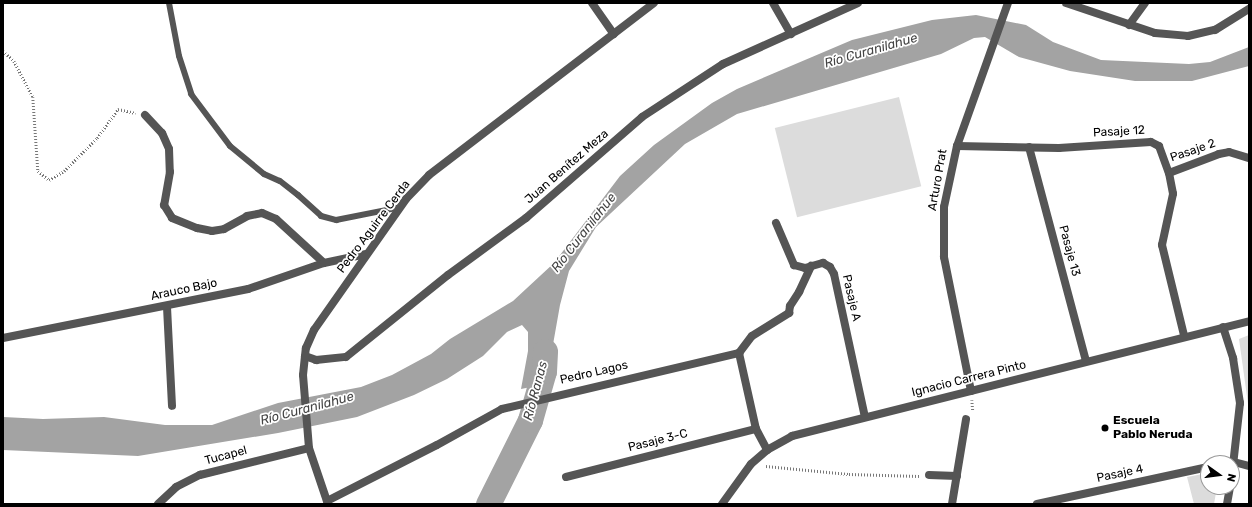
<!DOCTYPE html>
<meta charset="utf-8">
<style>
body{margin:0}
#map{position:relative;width:1252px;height:507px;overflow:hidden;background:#fff;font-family:Rubik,sans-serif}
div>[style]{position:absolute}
.green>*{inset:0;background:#dcdcdc;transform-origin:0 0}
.water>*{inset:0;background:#a3a3a3}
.river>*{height:25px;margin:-12.5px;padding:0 12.5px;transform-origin:12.5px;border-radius:12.5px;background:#a3a3a3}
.path>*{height:2.5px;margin-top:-1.25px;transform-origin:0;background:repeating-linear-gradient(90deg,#777 0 1px,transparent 0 3px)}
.service>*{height:6px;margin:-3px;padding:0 3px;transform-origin:3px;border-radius:3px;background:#555}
.minor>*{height:8px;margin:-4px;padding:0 4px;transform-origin:4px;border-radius:4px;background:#555}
.tertiary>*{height:8px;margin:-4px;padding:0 4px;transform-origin:4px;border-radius:4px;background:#555}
.dots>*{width:11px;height:11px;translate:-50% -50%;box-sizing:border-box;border:2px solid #fff;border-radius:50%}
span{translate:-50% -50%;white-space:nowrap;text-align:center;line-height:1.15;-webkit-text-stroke:3.5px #fff;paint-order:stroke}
.street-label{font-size:12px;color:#000}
.poi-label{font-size:12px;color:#000;font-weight:700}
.left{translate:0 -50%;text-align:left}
.water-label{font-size:13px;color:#444;font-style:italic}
.frame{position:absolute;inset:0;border:4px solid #000;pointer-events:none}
.north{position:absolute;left:1200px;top:455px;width:40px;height:40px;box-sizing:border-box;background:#fff;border:1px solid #999;border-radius:50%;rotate:104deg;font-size:11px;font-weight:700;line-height:16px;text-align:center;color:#000}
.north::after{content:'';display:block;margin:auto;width:14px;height:18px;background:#000;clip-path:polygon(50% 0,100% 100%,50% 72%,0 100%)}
</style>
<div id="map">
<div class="green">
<i style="left:899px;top:97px;width:92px;height:128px;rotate:76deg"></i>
<i style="clip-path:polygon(1249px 335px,1249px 411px,1239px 339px)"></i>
<i style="clip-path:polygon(1208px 473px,1208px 487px,1217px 487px,1214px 504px,1194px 504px,1187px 477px)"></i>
</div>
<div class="water">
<i style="clip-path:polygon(976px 15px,1026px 25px,1053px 42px,1101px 60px,1189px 64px,1210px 62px,1249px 47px,1249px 66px,1192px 81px,1135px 81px,1070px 71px,1019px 57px,985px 37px,974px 38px,941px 54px,737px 114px,685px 144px,596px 227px,569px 271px,560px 305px,546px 384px,521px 389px,528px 351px,528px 332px,522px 325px,507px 332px,483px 356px,447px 379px,414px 395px,357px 417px,278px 433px,138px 456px,3px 450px,3px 417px,43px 419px,104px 417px,165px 425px,212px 425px,278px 403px,361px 387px,392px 375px,431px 354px,450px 339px,513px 301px,554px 263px,620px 176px,654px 145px,712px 103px,737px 89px,852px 40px,932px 20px)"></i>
</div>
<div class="river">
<i style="left:488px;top:504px;width:94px;rotate:-63.4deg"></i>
<i style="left:530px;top:420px;width:51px;rotate:-74.1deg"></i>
<i style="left:544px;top:371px;width:20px;rotate:-87deg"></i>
</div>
<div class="path">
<i style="left:3px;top:51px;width:15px;rotate:42deg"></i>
<i style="left:14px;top:61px;width:41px;rotate:62.2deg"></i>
<i style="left:33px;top:97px;width:74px;rotate:86.1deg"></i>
<i style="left:38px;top:171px;width:14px;rotate:39deg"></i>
<i style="left:49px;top:180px;width:17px;rotate:-31deg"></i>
<i style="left:64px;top:171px;width:47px;rotate:-45deg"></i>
<i style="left:97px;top:138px;width:36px;rotate:-54deg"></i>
<i style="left:118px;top:109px;width:18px;rotate:13deg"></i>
<i style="left:972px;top:400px;width:11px;rotate:85deg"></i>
<i style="left:766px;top:466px;width:83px;rotate:5.5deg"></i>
<i style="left:849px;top:474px;width:70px;rotate:1.6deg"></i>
</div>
<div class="service">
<i style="left:169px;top:3px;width:54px;rotate:79.3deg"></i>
<i style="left:179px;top:56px;width:40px;rotate:72deg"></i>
<i style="left:191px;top:94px;width:65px;rotate:53.1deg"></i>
<i style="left:230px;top:146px;width:44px;rotate:39.5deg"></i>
<i style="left:264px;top:174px;width:17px;rotate:24deg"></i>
<i style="left:280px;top:181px;width:23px;rotate:38deg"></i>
<i style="left:298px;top:195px;width:31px;rotate:42deg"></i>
<i style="left:321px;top:216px;width:16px;rotate:15deg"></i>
<i style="left:336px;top:220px;width:66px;rotate:-11.3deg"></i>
</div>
<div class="minor">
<i style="left:592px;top:3px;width:38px;rotate:55deg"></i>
<i style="left:773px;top:3px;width:36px;rotate:60deg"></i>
<i style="left:1066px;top:3px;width:94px;rotate:18.6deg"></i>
<i style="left:1155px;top:33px;width:33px;rotate:5deg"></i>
<i style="left:1188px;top:36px;width:28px;rotate:-13deg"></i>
<i style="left:1215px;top:30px;width:40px;rotate:-32deg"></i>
<i style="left:1129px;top:25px;width:27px;rotate:-54deg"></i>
<i style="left:145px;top:115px;width:25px;rotate:47deg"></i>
<i style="left:162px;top:133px;width:17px;rotate:66deg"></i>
<i style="left:169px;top:149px;width:23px;rotate:88deg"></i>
<i style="left:170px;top:172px;width:34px;rotate:100deg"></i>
<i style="left:164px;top:205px;width:15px;rotate:58deg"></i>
<i style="left:172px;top:218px;width:27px;rotate:22deg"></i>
<i style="left:197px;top:228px;width:15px;rotate:11deg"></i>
<i style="left:212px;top:231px;width:12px;rotate:-9deg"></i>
<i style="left:224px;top:229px;width:26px;rotate:-29deg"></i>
<i style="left:247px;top:216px;width:15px;rotate:-11deg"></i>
<i style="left:262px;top:213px;width:15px;rotate:23deg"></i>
<i style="left:276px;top:219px;width:65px;rotate:42.5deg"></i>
<i style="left:957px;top:146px;width:102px;rotate:1.1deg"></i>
<i style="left:1059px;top:148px;width:92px;rotate:-3.7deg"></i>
<i style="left:1151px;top:142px;width:9px;rotate:27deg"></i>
<i style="left:1159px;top:146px;width:29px;rotate:70deg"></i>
<i style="left:1169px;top:173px;width:21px;rotate:79deg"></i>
<i style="left:1173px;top:194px;width:52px;rotate:102.2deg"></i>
<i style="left:1162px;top:245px;width:93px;rotate:76.3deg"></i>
<i style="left:1029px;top:147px;width:221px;rotate:75.1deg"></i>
<i style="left:1169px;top:173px;width:53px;rotate:-20.8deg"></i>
<i style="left:1219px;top:154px;width:10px;rotate:-11deg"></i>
<i style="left:1229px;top:152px;width:21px;rotate:17deg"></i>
<i style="left:776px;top:223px;width:46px;rotate:66.8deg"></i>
<i style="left:794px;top:265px;width:11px;rotate:15deg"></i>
<i style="left:805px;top:268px;width:19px;rotate:-16deg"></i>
<i style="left:823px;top:263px;width:8px;rotate:30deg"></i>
<i style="left:830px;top:267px;width:8px;rotate:60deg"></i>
<i style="left:834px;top:274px;width:146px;rotate:77.8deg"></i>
<i style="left:167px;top:307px;width:99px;rotate:87.1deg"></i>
<i style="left:3px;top:338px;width:250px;rotate:-11.3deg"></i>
<i style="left:248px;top:289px;width:80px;rotate:-18.9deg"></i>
<i style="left:324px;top:263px;width:43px;rotate:-12.1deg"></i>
<i style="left:739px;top:353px;width:21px;rotate:-53deg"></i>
<i style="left:752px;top:336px;width:44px;rotate:-31.9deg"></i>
<i style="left:789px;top:313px;width:7px;rotate:-82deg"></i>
<i style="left:790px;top:306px;width:17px;rotate:-57deg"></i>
<i style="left:799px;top:292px;width:29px;rotate:-65deg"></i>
<i style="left:739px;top:353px;width:78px;rotate:77.4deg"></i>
<i style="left:756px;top:429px;width:24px;rotate:62deg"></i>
<i style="left:305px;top:356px;width:12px;rotate:20deg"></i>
<i style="left:316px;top:360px;width:30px;rotate:-6deg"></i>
<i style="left:346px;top:357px;width:131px;rotate:-38.8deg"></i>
<i style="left:448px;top:275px;width:97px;rotate:-36.2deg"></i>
<i style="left:526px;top:218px;width:154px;rotate:-41deg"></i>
<i style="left:642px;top:117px;width:97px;rotate:-33.2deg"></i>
<i style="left:723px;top:64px;width:148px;rotate:-24.3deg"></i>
<i style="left:309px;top:448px;width:59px;rotate:71.3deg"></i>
<i style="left:1228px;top:463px;width:6px;rotate:-9deg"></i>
<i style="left:1234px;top:462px;width:16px;rotate:15deg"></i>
<i style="left:929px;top:475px;width:28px;rotate:2deg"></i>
<i style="left:566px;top:477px;width:196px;rotate:-14.2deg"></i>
<i style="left:327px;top:501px;width:123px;rotate:-27deg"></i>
<i style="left:437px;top:445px;width:74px;rotate:-29deg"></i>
<i style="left:502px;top:409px;width:244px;rotate:-13.3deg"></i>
<i style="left:952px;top:504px;width:86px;rotate:-80.6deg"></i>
<i style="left:1037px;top:504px;width:175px;rotate:-12.2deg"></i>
</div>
<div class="tertiary">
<i style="left:1223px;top:327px;width:33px;rotate:72deg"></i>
<i style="left:1233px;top:358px;width:46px;rotate:81.2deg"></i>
<i style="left:1240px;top:403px;width:71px;rotate:96.4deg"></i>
<i style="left:971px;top:391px;width:137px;rotate:-101.4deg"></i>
<i style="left:944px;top:257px;width:50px;rotate:-90deg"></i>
<i style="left:944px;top:207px;width:62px;rotate:-78deg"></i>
<i style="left:957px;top:146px;width:152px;rotate:-70.4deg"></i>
<i style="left:158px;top:504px;width:25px;rotate:-43deg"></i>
<i style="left:176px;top:487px;width:27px;rotate:-27deg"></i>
<i style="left:200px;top:475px;width:112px;rotate:-13.9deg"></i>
<i style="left:309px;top:448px;width:73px;rotate:-94.7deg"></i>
<i style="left:303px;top:375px;width:27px;rotate:-84deg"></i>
<i style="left:306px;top:348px;width:20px;rotate:-66deg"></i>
<i style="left:314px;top:330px;width:160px;rotate:-54.9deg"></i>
<i style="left:406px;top:199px;width:33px;rotate:-46deg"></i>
<i style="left:429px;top:175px;width:283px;rotate:-37.4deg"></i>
<i style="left:722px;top:504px;width:49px;rotate:-54.1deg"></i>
<i style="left:751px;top:464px;width:21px;rotate:-41deg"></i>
<i style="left:767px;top:450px;width:29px;rotate:-29deg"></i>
<i style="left:792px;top:436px;width:471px;rotate:-14.1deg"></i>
<i style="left:1227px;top:504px;width:17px;rotate:-80deg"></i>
</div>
<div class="dots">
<i style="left:1105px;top:428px;background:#000"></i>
</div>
<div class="street-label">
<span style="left:1119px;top:132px;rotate:-3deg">Pasaje 12</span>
<span style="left:1193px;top:151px;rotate:-19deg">Pasaje 2</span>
<span style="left:567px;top:167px;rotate:-41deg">Juan Benítez Meza</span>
<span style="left:938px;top:180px;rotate:-80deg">Arturo Prat</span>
<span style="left:374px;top:227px;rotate:-53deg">Pedro Aguirre Cerda</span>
<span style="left:1069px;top:251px;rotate:75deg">Pasaje 13</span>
<span style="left:184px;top:290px;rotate:-12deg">Arauco Bajo</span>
<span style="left:851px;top:298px;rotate:77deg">Pasaje A</span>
<span style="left:594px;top:373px;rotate:-13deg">Pedro Lagos</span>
<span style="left:969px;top:379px;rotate:-14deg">Ignacio Carrera Pinto</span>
<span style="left:658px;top:441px;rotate:-14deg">Pasaje 3-C</span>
<span style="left:226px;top:456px;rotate:-15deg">Tucapel</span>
<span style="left:1120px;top:474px;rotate:-12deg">Pasaje 4</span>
</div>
<div class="poi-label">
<span class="left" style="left:1113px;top:428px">Escuela<br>Pablo Neruda</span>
</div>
<div class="water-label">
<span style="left:871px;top:51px;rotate:-16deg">Río Curanilahue</span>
<span style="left:584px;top:233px;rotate:-52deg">Río Curanilahue</span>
<span style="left:536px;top:391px;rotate:-75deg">Río Ranas</span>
<span style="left:307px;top:409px;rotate:-15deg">Río Curanilahue</span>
</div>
<div class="frame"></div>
<div class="north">N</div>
</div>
